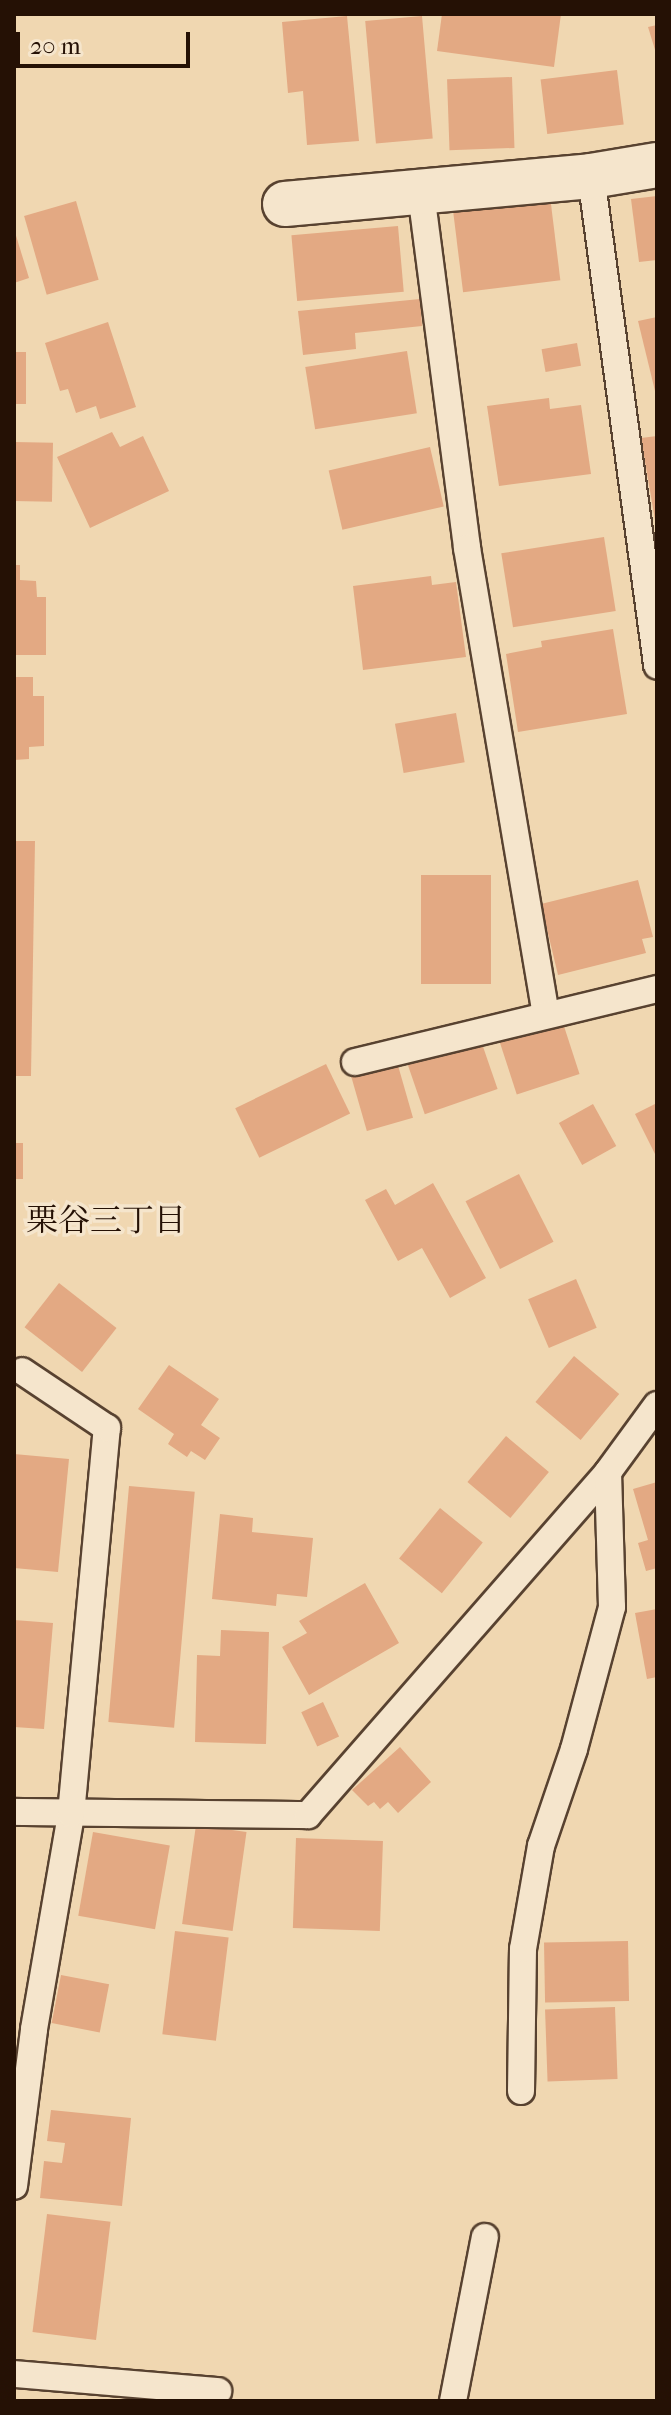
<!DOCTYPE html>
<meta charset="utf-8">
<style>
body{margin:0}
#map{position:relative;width:671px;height:2415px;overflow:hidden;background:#f0d7b1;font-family:"IM FELL French Canon","Noto Serif JP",serif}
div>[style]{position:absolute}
.building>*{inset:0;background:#e3a983;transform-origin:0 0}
.roads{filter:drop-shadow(2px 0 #584230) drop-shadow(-2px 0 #584230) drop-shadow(0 2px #584230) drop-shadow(0 -2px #584230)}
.service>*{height:26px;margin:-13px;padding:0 13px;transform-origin:13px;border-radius:13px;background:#f5e5cc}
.minor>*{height:44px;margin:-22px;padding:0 22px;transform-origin:22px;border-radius:22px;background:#f5e5cc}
span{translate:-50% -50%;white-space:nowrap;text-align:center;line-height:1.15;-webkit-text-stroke:7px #f5e5cc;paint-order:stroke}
.neighbourhood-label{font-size:32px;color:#251105}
.frame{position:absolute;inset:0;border:16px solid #251105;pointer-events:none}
.scale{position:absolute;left:16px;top:32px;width:174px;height:36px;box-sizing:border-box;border:4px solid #251105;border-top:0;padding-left:10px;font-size:24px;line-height:28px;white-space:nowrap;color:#251105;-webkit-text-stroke:6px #f5e5cc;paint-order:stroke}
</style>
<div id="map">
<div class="building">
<i style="clip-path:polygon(442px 14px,561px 14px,554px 67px,437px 51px)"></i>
<i style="clip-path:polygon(347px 16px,359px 141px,307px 145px,303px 91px,288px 93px,282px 22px)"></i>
<i style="left:422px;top:16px;width:123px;height:57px;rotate:85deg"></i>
<i style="clip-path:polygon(657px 25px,657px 53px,656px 53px,648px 27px)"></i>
<i style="left:617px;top:70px;width:55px;height:77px;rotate:83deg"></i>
<i style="left:512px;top:77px;width:71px;height:65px;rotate:88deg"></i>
<i style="left:550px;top:196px;width:85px;height:98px;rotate:83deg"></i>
<i style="clip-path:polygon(657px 196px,657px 260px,639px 262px,631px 199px)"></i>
<i style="left:76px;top:201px;width:82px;height:54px;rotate:74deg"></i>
<i style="left:398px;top:226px;width:66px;height:107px;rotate:85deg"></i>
<i style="clip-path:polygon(14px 229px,29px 278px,14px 283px)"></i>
<i style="clip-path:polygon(420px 299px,422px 326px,355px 333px,356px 349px,303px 355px,298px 311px)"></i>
<i style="clip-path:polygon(657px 317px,657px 391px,655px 391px,638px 321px)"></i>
<i style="clip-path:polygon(108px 322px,136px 407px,100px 419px,96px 406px,76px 413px,68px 389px,60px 391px,45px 343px)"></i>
<i style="left:577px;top:343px;width:23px;height:36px;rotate:80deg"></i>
<i style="left:407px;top:351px;width:63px;height:103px;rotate:81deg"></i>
<i style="left:14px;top:352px;width:12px;height:52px"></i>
<i style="clip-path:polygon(549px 398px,550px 409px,581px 405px,591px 474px,499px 486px,487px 406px)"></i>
<i style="clip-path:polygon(112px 432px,120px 447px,143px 436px,169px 491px,90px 528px,57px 457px)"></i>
<i style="clip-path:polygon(657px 436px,657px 520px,655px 520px,641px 438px)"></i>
<i style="left:14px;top:442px;width:39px;height:59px;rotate:1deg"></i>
<i style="left:430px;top:447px;width:61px;height:104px;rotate:77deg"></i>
<i style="left:604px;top:537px;width:75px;height:104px;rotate:81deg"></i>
<i style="clip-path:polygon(14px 565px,20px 565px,20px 580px,36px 581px,37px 597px,46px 597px,46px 655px,14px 655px)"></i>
<i style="clip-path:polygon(431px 576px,432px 585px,456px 582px,466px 657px,363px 670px,353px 586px)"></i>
<i style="clip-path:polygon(613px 629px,627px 714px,518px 732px,506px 654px,542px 647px,541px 641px)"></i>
<i style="clip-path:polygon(14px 677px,33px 677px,33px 696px,44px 696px,44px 746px,29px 747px,29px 759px,14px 760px)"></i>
<i style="left:456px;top:713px;width:50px;height:62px;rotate:80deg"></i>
<i style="clip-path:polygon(14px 841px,35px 841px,31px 1076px,14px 1076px)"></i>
<i style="left:421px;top:875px;width:70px;height:109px"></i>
<i style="clip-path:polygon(638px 880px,653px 937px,642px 939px,646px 953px,558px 975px,541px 904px)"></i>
<i style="left:561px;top:1017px;width:60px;height:66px;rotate:72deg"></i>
<i style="left:480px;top:1038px;width:54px;height:77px;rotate:71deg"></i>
<i style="left:397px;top:1062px;width:58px;height:48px;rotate:74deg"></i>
<i style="left:326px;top:1064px;width:55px;height:101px;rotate:64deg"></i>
<i style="clip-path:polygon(657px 1103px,657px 1158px,635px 1114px)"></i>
<i style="left:593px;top:1104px;width:48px;height:39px;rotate:61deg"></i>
<i style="left:14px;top:1143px;width:9px;height:36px"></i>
<i style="left:519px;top:1174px;width:76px;height:60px;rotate:63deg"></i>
<i style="clip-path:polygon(433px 1183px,486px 1278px,450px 1298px,422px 1248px,398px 1261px,365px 1200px,386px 1189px,395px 1205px)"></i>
<i style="left:576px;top:1279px;width:53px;height:52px;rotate:67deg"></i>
<i style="left:59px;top:1283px;width:73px;height:56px;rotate:38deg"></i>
<i style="left:574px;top:1356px;width:59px;height:60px;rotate:40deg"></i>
<i style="clip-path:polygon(169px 1365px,219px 1399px,201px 1425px,220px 1438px,205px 1460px,191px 1451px,187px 1457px,168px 1444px,174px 1434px,138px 1409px)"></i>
<i style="left:506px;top:1436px;width:56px;height:60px;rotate:40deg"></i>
<i style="clip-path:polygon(14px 1454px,69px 1459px,58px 1572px,14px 1568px)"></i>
<i style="clip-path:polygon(657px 1482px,657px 1568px,646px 1571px,638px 1543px,648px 1540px,633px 1489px)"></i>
<i style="left:129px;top:1486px;width:66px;height:237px;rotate:5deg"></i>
<i style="left:440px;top:1508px;width:55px;height:65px;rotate:39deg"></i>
<i style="clip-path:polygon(220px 1514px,253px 1518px,252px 1532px,313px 1538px,307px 1597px,277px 1594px,276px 1606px,212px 1599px)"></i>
<i style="clip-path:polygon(365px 1583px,399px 1643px,309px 1695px,282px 1647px,307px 1633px,299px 1621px)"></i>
<i style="clip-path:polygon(657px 1609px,657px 1677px,647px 1679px,635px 1613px)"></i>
<i style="clip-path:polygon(14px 1620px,53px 1623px,44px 1729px,14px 1727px)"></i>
<i style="clip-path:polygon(221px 1630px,269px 1632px,266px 1744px,195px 1742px,197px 1655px,220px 1656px)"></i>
<i style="left:323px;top:1702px;width:38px;height:24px;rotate:65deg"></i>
<i style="clip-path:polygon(400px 1747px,431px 1782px,398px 1813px,388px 1802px,380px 1809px,374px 1802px,368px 1806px,352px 1790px)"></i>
<i style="left:196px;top:1825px;width:51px;height:100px;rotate:8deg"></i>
<i style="left:93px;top:1832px;width:78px;height:85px;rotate:10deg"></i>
<i style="left:296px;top:1838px;width:87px;height:90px;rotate:2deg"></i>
<i style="left:175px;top:1931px;width:54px;height:104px;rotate:7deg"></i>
<i style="left:628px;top:1941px;width:60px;height:84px;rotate:89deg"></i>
<i style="left:61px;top:1975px;width:49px;height:49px;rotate:11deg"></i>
<i style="left:615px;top:2007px;width:72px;height:70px;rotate:88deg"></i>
<i style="clip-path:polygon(51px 2110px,131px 2118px,122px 2206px,40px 2198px,44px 2161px,62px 2163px,65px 2143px,47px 2141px)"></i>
<i style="left:47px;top:2214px;width:64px;height:119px;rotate:7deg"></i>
</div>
<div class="roads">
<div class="service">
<i style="left:591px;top:176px;width:494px;rotate:82.3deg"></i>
<i style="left:421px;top:193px;width:358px;rotate:82.6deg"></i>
<i style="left:467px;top:548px;width:472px;rotate:80.4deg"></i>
<i style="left:355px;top:1062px;width:311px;rotate:-13.6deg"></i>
<i style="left:14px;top:1812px;width:294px;rotate:0.6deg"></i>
<i style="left:308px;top:1815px;width:456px;rotate:-48.8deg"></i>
<i style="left:608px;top:1472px;width:83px;rotate:-53.8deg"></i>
<i style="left:521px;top:2091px;width:142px;rotate:-89.2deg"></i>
<i style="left:523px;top:1949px;width:105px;rotate:-80.1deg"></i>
<i style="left:541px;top:1846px;width:102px;rotate:-71.2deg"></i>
<i style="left:574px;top:1749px;width:147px;rotate:-75deg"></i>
<i style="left:612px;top:1607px;width:135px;rotate:-91.7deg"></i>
<i style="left:14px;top:2186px;width:158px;rotate:-82.7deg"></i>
<i style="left:34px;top:2029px;width:218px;rotate:-80.2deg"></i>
<i style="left:71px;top:1814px;width:388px;rotate:-84.7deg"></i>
<i style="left:107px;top:1428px;width:102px;rotate:-146.2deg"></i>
<i style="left:14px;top:2374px;width:205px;rotate:4.8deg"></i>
<i style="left:453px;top:2401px;width:167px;rotate:-79deg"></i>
</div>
<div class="minor">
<i style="left:285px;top:204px;width:307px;rotate:-5.2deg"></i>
<i style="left:591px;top:176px;width:67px;rotate:-9.5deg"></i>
</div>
</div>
<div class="neighbourhood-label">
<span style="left:106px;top:1221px">栗谷三丁目</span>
</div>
<div class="frame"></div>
<div class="scale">20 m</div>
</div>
